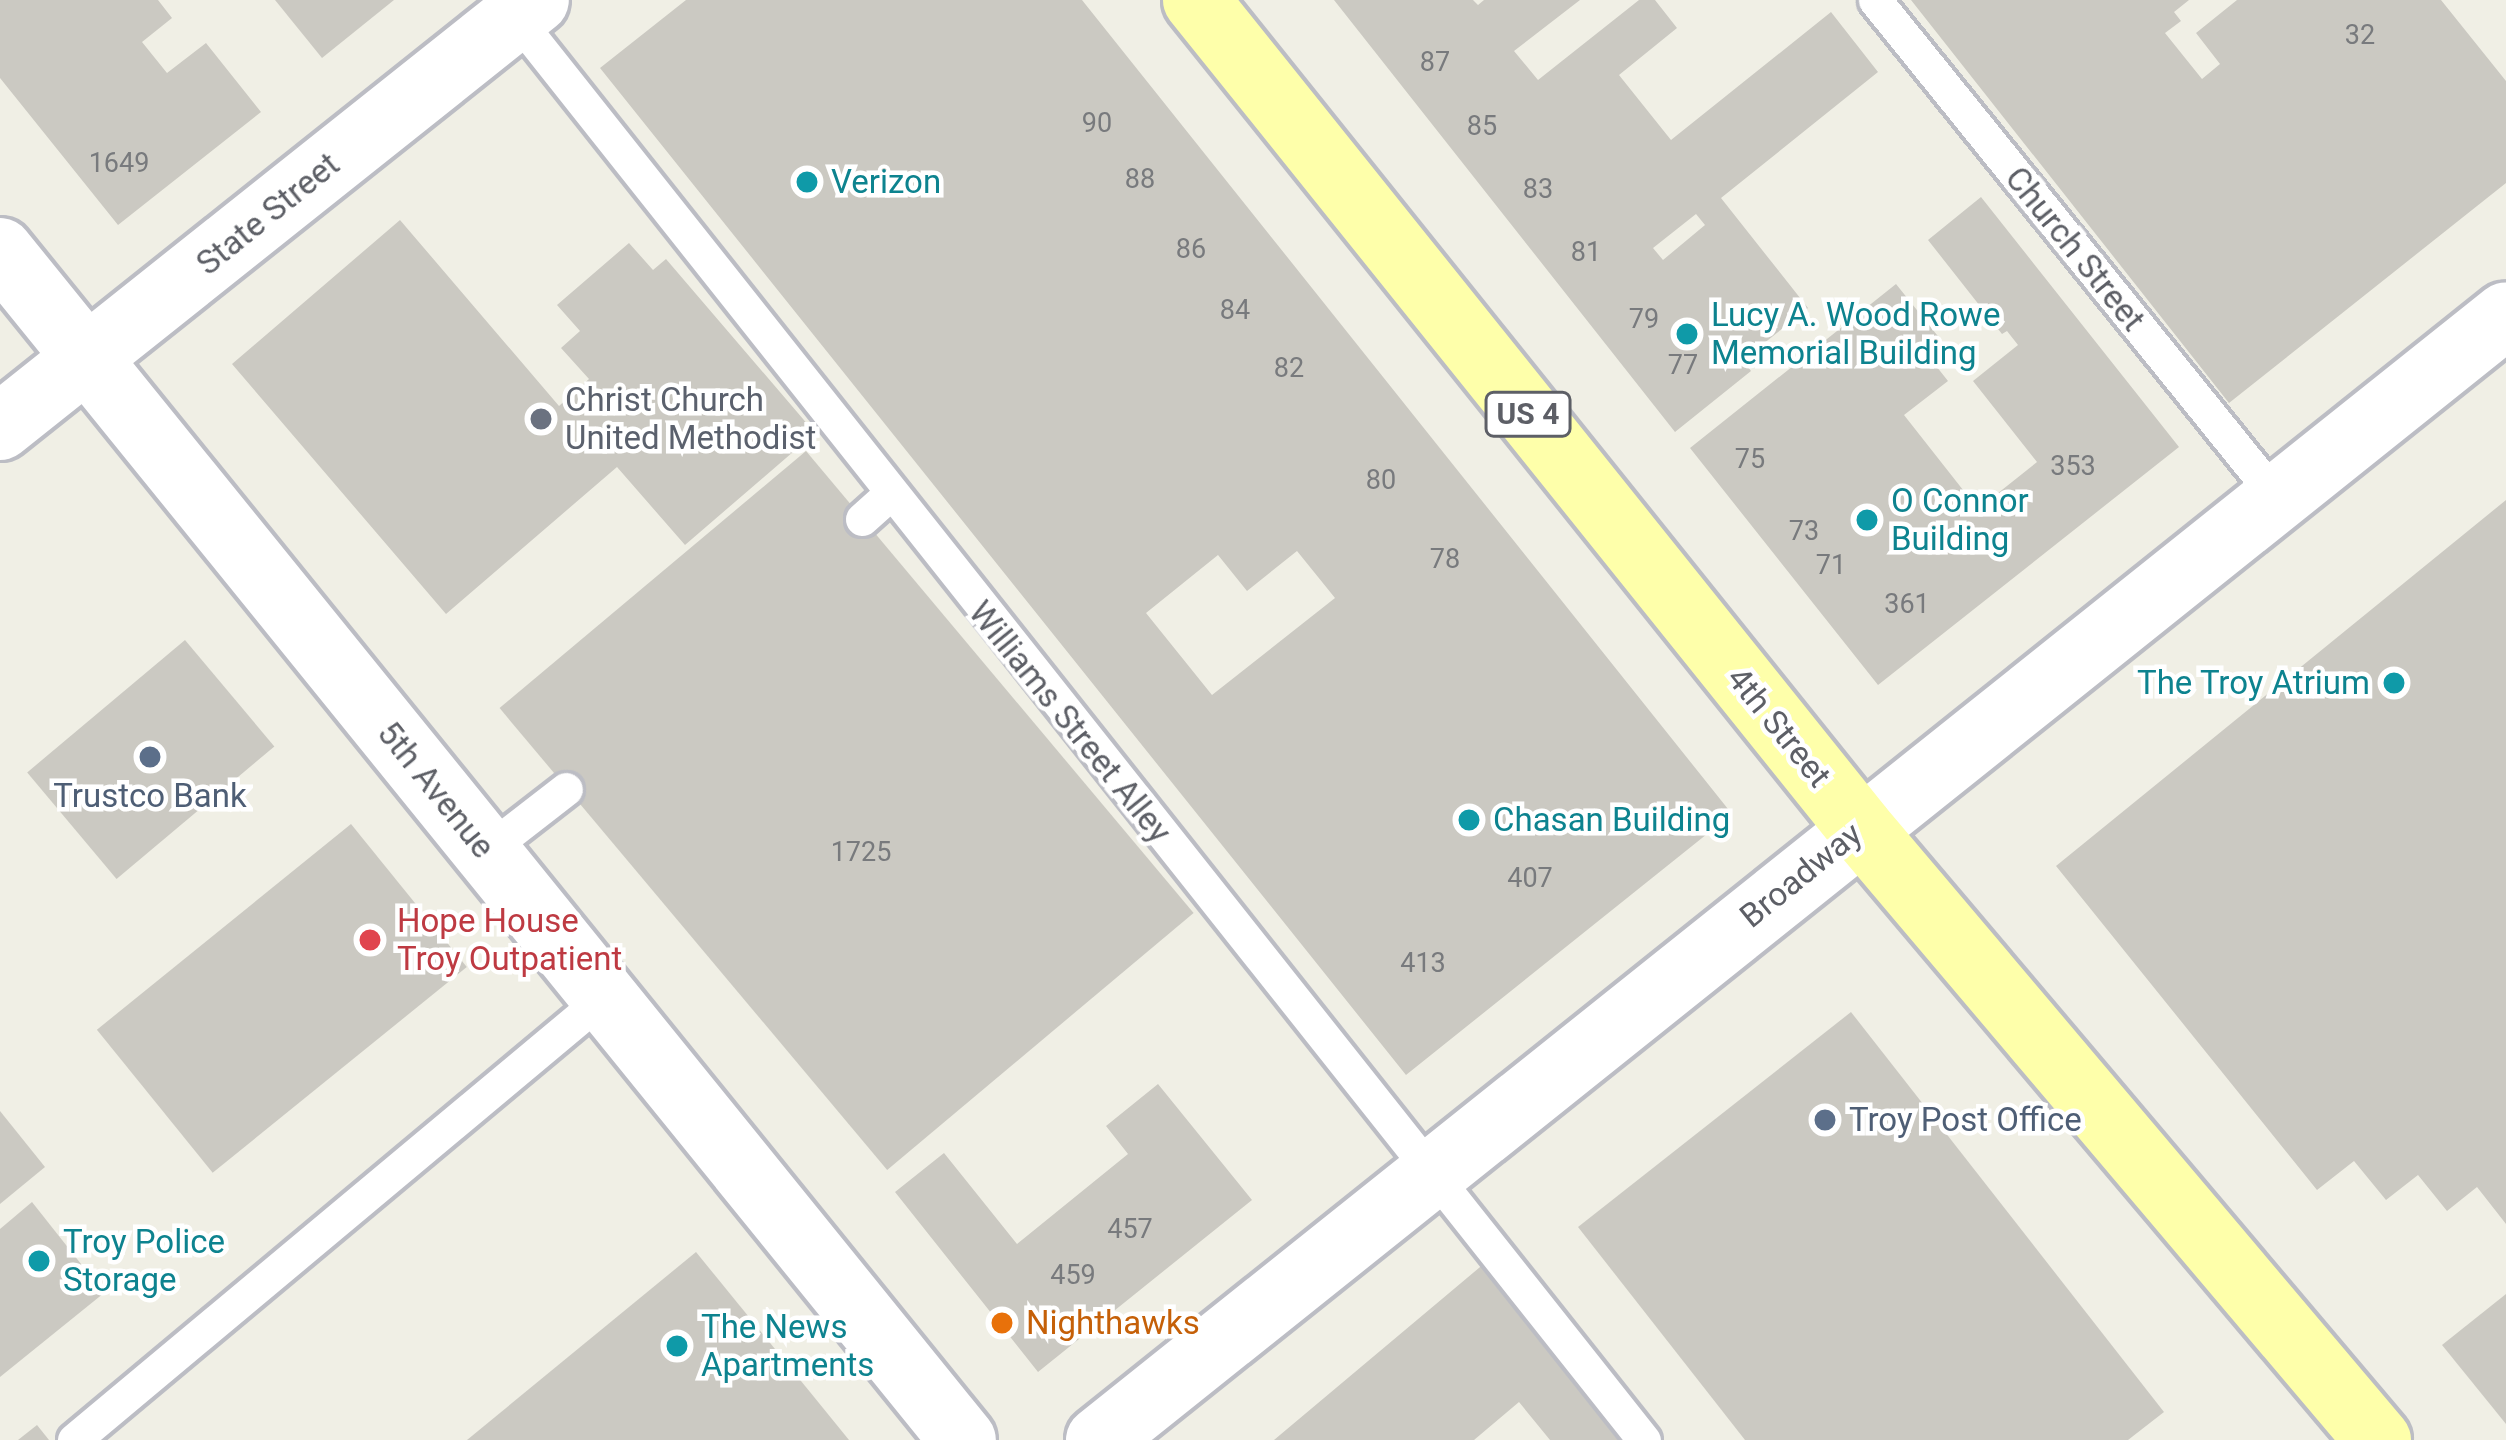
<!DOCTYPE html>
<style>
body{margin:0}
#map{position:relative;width:2506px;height:1440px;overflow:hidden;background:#f0efe5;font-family:Roboto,sans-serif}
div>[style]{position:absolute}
.building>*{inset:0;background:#cbc9c2;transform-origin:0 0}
.roads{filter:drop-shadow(3px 0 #bcbdc4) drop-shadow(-3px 0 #bcbdc4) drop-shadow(0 3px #bcbdc4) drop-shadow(0 -3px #bcbdc4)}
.service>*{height:33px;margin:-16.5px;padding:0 16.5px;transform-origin:16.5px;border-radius:16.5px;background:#fff}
.minor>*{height:66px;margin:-33px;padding:0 33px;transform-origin:33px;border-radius:33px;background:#fff}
.primary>*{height:66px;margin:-33px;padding:0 33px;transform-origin:33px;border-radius:33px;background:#feffaa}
.dots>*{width:33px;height:33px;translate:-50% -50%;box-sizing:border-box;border:6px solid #fff;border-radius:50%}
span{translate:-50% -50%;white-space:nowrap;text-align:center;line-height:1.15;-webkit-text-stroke:9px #fff;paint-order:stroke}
.number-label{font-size:27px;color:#787a7d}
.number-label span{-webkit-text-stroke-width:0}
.shield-label span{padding:3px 9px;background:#fff;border:3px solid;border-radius:9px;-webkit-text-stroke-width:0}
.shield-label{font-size:30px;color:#5d5f66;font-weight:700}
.culture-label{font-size:33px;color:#0d838f}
.left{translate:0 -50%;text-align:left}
.right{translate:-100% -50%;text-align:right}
.street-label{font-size:33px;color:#5d5f66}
.worship-label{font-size:33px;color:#5b616d}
.service-label{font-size:33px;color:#4e5e75}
.health-label{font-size:33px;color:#be3a42}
.food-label{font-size:33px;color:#c56008}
</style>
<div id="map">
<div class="building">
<i style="clip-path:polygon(0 0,158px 0,172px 18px,142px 42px,167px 73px,206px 43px,261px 112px,118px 225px,0 78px)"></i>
<i style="clip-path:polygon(275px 0,394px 0,322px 58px)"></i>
<i style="clip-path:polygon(evenodd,686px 0,1082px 0,1732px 814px,1406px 1075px,600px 68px,686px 0,1297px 551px,1335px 598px,1212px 695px,1146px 613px,1218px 555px,1247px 591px,1297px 551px)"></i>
<i style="clip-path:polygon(evenodd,1334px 0,1473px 0,1478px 5px,1484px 0,1580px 0,1514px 51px,1538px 80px,1639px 0,1655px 0,1677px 28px,1619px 75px,1671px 140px,1831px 12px,1878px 72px,1721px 198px,1808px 308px,1743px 360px,1751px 371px,1675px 432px,1334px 0,1696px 214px,1705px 225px,1663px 260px,1653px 248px,1696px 214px)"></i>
<i style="clip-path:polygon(1911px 0,2189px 0,2174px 12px,2181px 21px,2165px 33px,2202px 79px,2220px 64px,2196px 33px,2237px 0,2441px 0,2506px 81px,2506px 183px,2229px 403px)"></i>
<i style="clip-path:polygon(1981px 197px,2179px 447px,1878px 685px,1690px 448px,1896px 284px,1941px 340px,1925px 352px,1948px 381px,1904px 415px,1978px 509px,2037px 462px,1973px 381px,2018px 345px,2007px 331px,2002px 334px,1928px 240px)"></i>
<i style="clip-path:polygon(400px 220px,559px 406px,589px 379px,561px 348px,580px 331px,557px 305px,629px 243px,653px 270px,666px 259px,815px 433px,685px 545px,617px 467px,446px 614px,232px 364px)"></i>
<i style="left:806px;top:451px;width:603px;height:400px;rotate:50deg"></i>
<i style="clip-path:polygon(2506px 500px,2506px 1224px,2477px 1187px,2447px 1211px,2418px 1175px,2386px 1200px,2354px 1161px,2317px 1190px,2056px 866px)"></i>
<i style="left:185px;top:640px;width:139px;height:206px;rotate:50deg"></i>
<i style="left:351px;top:824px;width:184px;height:327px;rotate:51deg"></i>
<i style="clip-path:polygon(1851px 1012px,2164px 1412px,2128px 1440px,1745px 1440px,1578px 1227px)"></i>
<i style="clip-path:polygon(1158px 1084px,1252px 1200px,1038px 1372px,895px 1192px,944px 1153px,1017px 1244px,1128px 1154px,1106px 1126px)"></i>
<i style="clip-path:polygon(0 1111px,45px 1167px,0 1204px)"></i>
<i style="clip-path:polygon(32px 1202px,104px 1293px,0 1377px,0 1229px)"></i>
<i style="clip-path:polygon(696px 1252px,849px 1440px,467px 1440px)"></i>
<i style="clip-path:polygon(1492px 1257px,1639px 1440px,1550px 1440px,1519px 1402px,1474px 1440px,1274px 1440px)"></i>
<i style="clip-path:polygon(2506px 1294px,2506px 1424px,2442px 1345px)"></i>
<i style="clip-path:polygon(37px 1425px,49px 1440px,18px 1440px)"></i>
</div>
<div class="roads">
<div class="service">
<i style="left:1875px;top:0;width:640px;rotate:51.09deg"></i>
<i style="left:508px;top:8px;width:1828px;rotate:51.58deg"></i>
<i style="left:862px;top:519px;width:36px;rotate:-42deg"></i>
<i style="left:486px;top:851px;width:101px;rotate:-37.8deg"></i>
<i style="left:74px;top:1440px;width:691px;rotate:-39.89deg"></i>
</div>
<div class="minor">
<i style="left:0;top:251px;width:1530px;rotate:51deg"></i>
<i style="left:0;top:427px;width:685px;rotate:-38.54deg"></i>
<i style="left:1099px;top:1440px;width:1801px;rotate:-38.64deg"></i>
</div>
<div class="primary">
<i style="left:1196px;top:0;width:1061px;rotate:51.27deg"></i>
<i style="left:1860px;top:828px;width:802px;rotate:49.76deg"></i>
</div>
</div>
<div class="dots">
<i style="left:807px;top:182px;background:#0f9aa8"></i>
<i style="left:1687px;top:334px;background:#0f9aa8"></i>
<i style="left:541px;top:419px;background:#6b7280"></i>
<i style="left:1867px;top:520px;background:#0f9aa8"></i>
<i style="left:2394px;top:683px;background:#0f9aa8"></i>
<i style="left:150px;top:757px;background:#5c6f8a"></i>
<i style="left:1469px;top:820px;background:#0f9aa8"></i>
<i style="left:370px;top:940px;background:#e0444e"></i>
<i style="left:1825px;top:1120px;background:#5c6f8a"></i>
<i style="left:39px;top:1261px;background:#0f9aa8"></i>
<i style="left:1002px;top:1323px;background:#e8710a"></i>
<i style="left:677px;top:1346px;background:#0f9aa8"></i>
</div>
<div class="number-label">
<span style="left:2360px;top:36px">32</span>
<span style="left:1435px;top:63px">87</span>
<span style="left:1097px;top:124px">90</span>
<span style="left:1482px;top:127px">85</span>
<span style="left:119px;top:164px">1649</span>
<span style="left:1140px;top:180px">88</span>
<span style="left:1538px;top:190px">83</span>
<span style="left:1191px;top:250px">86</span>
<span style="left:1586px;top:253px">81</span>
<span style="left:1235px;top:311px">84</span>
<span style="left:1644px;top:320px">79</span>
<span style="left:1683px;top:366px">77</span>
<span style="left:1289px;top:369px">82</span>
<span style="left:1750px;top:460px">75</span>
<span style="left:2073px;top:467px">353</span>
<span style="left:1381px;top:481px">80</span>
<span style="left:1804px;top:532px">73</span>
<span style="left:1445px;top:560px">78</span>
<span style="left:1831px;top:566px">71</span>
<span style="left:1907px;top:605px">361</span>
<span style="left:861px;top:853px">1725</span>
<span style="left:1530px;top:879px">407</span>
<span style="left:1423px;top:964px">413</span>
<span style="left:1130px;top:1230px">457</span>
<span style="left:1073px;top:1276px">459</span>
</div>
<div class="shield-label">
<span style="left:1528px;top:414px">US 4</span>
</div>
<div class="culture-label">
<span class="left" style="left:831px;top:182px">Verizon</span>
<span class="left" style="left:1711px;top:334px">Lucy A. Wood Rowe<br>Memorial Building</span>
<span class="left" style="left:1891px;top:520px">O Connor<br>Building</span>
<span class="right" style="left:2370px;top:683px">The Troy Atrium</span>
<span class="left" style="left:1493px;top:820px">Chasan Building</span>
<span class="left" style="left:63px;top:1261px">Troy Police<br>Storage</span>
<span class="left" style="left:701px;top:1346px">The News<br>Apartments</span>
</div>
<div class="street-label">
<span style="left:268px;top:214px;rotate:-39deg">State Street</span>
<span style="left:2075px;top:249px;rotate:51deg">Church Street</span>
<span style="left:1070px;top:722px;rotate:51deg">Williams Street Alley</span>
<span style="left:1779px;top:727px;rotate:51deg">4th Street</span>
<span style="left:436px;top:790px;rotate:51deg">5th Avenue</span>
<span style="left:1801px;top:875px;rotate:-39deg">Broadway</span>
</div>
<div class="worship-label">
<span class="left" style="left:565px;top:419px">Christ Church<br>United Methodist</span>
</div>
<div class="service-label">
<span style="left:150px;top:796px">Trustco Bank</span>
<span class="left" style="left:1849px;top:1120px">Troy Post Office</span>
</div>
<div class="health-label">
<span class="left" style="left:397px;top:940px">Hope House<br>Troy Outpatient</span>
</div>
<div class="food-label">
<span class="left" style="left:1026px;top:1323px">Nighthawks</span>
</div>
</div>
